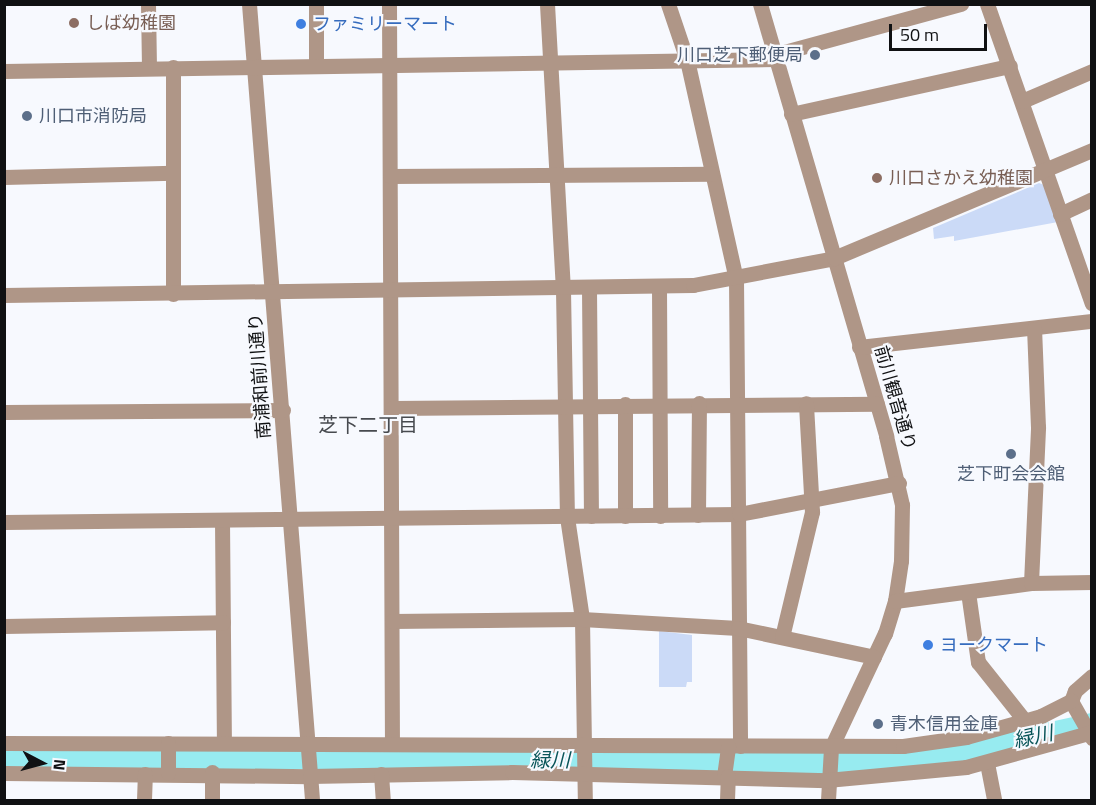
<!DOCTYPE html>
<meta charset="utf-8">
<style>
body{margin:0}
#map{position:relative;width:1096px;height:805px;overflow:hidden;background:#f7f9fe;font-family:"Titillium Web","Noto Sans JP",sans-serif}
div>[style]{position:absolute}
.green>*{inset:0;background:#cbdaf7}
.river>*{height:22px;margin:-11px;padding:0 11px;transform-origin:11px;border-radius:11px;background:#97ebf0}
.minor>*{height:15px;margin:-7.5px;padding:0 7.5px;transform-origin:7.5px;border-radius:7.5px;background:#af9687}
.dots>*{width:16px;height:16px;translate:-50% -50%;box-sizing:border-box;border:3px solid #f7f9fe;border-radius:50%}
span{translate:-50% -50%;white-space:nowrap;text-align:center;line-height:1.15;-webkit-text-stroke:4.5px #f7f9fe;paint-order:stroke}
.education-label{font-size:18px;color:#785e54}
.left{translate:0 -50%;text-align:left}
.shop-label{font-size:18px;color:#366cbe}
.service-label{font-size:18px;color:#4e5e75}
.right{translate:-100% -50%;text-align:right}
.street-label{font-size:18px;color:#101113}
.neighbourhood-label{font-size:20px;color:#474a4f}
.water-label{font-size:20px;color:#095559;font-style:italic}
.frame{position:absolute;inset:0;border:6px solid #101113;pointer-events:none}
.north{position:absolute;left:12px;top:733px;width:60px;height:60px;-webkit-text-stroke:4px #f7f9fe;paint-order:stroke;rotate:96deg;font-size:16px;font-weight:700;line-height:24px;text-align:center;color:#101113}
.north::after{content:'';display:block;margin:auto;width:21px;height:27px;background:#101113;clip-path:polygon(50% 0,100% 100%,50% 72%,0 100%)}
.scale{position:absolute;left:889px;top:24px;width:98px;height:27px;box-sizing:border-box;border:3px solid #101113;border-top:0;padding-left:8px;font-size:18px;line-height:21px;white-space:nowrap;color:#101113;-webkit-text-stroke:4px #f7f9fe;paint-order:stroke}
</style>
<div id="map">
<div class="green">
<i style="clip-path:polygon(1039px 183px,1044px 185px,1058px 222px,954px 241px,954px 236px,934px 239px,933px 228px)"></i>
<i style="clip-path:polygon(659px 631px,692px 635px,692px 682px,687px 682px,686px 687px,659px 687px)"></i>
</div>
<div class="river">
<i style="left:4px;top:758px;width:551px"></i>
<i style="left:555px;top:758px;width:283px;rotate:1.2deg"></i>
<i style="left:838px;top:764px;width:90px;rotate:-2.5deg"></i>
<i style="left:928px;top:760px;width:168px;rotate:-12.4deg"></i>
</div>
<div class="minor">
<i style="left:148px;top:4px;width:64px;rotate:89.1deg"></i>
<i style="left:249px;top:4px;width:798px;rotate:85.47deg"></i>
<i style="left:389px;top:4px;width:738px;rotate:89.77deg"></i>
<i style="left:547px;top:4px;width:286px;rotate:86.8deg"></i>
<i style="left:563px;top:290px;width:227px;rotate:89deg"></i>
<i style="left:567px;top:517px;width:103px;rotate:81.6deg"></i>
<i style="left:582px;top:619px;width:181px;rotate:89.1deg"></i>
<i style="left:668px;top:4px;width:59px;rotate:71.3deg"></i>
<i style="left:687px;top:60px;width:224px;rotate:77.4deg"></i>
<i style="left:736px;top:279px;width:467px;rotate:89.5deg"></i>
<i style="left:760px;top:4px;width:450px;rotate:73.7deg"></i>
<i style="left:886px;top:436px;width:71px;rotate:76.9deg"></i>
<i style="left:902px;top:505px;width:56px;rotate:91deg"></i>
<i style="left:901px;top:561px;width:40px;rotate:98.5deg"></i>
<i style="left:895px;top:601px;width:34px;rotate:107deg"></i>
<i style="left:885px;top:633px;width:127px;rotate:115.2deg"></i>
<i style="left:831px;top:748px;width:52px;rotate:93.3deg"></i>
<i style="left:987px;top:4px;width:317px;rotate:70.7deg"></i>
<i style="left:773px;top:55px;width:195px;rotate:-15.2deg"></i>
<i style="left:316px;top:65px;width:61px;rotate:-90deg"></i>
<i style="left:4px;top:71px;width:771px;rotate:-0.89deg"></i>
<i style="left:1022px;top:101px;width:76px;rotate:-23.2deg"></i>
<i style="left:791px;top:114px;width:224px;rotate:-12.4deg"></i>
<i style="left:390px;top:176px;width:322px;rotate:-0.4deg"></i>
<i style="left:4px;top:177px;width:169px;rotate:-1.4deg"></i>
<i style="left:1060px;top:214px;width:35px;rotate:-25deg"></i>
<i style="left:659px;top:287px;width:229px;rotate:89.7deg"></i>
<i style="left:589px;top:289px;width:227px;rotate:89.5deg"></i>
<i style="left:173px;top:294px;width:227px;rotate:-90deg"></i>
<i style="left:4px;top:295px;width:689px;rotate:-0.83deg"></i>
<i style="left:693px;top:285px;width:144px;rotate:-10.8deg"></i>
<i style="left:834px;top:258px;width:280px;rotate:-22.7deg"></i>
<i style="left:859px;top:347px;width:234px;rotate:-6.4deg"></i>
<i style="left:625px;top:404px;width:112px;rotate:90deg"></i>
<i style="left:392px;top:408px;width:485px;rotate:-0.5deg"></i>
<i style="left:4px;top:412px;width:279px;rotate:-0.4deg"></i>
<i style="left:698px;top:515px;width:112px;rotate:-89.5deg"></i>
<i style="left:222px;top:521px;width:222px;rotate:89.5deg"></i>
<i style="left:4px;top:522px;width:735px;rotate:-0.62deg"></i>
<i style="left:739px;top:514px;width:163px;rotate:-11deg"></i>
<i style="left:1031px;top:583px;width:156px;rotate:-87.4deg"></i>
<i style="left:1038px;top:427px;width:98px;rotate:-92.3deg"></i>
<i style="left:968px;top:592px;width:71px;rotate:81.9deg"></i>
<i style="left:978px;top:662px;width:75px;rotate:51.5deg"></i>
<i style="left:895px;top:601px;width:137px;rotate:-7.5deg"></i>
<i style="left:1031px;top:583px;width:61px;rotate:-0.9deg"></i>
<i style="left:392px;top:621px;width:190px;rotate:-0.6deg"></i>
<i style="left:582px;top:619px;width:156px;rotate:3.3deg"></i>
<i style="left:738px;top:628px;width:139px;rotate:12deg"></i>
<i style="left:4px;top:626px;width:219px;rotate:-1deg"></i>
<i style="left:782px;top:637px;width:129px;rotate:-76.5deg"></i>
<i style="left:812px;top:512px;width:109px;rotate:-93.2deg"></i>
<i style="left:1092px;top:676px;width:23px;rotate:139deg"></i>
<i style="left:1075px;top:691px;width:11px;rotate:112deg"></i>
<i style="left:1071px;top:701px;width:43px;rotate:60.4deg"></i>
<i style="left:4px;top:743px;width:899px;rotate:0.19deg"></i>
<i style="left:903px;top:746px;width:64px;rotate:-8.1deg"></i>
<i style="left:966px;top:737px;width:78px;rotate:-15.6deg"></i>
<i style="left:1041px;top:716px;width:34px;rotate:-27deg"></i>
<i style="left:987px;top:763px;width:38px;rotate:79deg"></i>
<i style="left:4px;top:773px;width:306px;rotate:0.6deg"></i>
<i style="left:310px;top:776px;width:202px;rotate:-1.1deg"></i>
<i style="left:512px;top:772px;width:315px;rotate:1.5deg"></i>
<i style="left:827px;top:780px;width:140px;rotate:-5.3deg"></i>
<i style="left:966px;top:767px;width:128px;rotate:-15.5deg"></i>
<i style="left:168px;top:773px;width:30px;rotate:-90deg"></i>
<i style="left:381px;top:774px;width:26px;rotate:86deg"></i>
<i style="left:724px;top:776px;width:30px;rotate:-82deg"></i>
<i style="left:144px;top:800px;width:26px;rotate:-88deg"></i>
<i style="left:212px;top:800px;width:28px;rotate:-90deg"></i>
<i style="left:727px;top:800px;width:24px;rotate:-88deg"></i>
</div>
<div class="dots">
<i style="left:74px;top:23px;background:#8d6e63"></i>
<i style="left:301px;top:24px;background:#3f7fe0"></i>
<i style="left:815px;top:55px;background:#5c6f8a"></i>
<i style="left:27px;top:116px;background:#5c6f8a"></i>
<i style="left:877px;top:178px;background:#8d6e63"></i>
<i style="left:1011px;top:454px;background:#5c6f8a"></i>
<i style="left:928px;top:645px;background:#3f7fe0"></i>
<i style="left:878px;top:724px;background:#5c6f8a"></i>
</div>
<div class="education-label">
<span class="left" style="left:86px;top:23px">しば幼稚園</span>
<span class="left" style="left:889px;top:178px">川口さかえ幼稚園</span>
</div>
<div class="shop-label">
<span class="left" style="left:313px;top:24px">ファミリーマート</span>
<span class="left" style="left:940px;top:645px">ヨークマート</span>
</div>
<div class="service-label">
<span class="right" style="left:803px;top:55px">川口芝下郵便局</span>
<span class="left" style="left:39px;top:116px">川口市消防局</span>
<span style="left:1011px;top:474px">芝下町会会館</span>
<span class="left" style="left:890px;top:724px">青木信用金庫</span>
</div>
<div class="street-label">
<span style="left:260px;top:376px;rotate:-94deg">南浦和前川通り</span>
<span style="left:895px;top:398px;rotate:74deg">前川観音通り</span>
</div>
<div class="neighbourhood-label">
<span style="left:368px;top:424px">芝下二丁目</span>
</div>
<div class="water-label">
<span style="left:1033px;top:736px;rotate:-12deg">緑川</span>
<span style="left:550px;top:759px">緑川</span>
</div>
<div class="frame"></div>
<div class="north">N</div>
<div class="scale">50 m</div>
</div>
